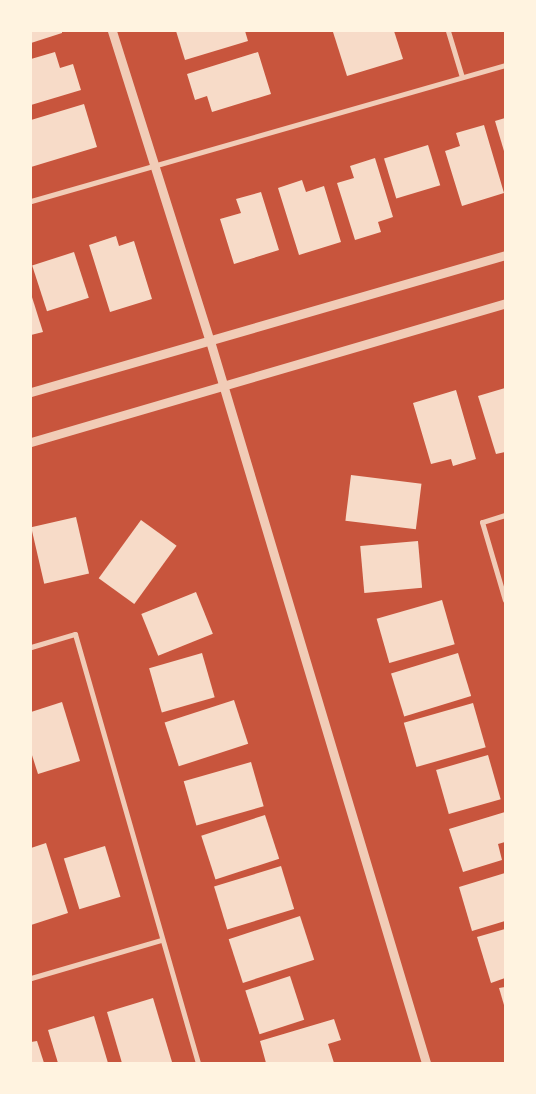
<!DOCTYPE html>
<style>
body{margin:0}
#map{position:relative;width:536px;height:1094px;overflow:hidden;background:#c8553d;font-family:Ubuntu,sans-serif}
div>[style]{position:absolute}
.building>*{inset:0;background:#f7dbc8;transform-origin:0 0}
.minor>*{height:5px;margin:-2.5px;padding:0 2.5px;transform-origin:2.5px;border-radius:2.5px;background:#f1ccb7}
.tertiary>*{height:9px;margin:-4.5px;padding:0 4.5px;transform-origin:4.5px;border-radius:4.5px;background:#f1ccb7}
span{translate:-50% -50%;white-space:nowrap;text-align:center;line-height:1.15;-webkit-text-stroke:4.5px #fff3e0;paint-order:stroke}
.frame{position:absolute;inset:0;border:32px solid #fff3e0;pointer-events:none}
</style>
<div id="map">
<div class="building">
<i style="clip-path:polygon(31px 31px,62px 31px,62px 33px,31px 43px)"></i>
<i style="clip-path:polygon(176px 31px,245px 31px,248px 41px,185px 60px)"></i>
<i style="clip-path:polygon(394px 31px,403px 59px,347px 76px,333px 32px)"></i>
<i style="clip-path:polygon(55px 52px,60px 68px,73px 64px,81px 90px,31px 105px,31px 59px)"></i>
<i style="clip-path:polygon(258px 52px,271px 94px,212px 112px,207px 96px,195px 100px,187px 74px)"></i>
<i style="clip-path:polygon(84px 104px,97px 147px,31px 167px,31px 120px)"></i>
<i style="clip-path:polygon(505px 118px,505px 151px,504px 151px,495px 121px)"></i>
<i style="clip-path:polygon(484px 125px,504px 193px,462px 206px,445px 151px,460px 146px,456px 133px)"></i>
<i style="left:428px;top:145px;width:42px;height:46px;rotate:73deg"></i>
<i style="clip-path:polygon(375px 158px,393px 217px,378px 222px,381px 232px,355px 240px,337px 183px,354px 178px,350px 166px)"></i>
<i style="clip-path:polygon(302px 180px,306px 192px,324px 186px,341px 242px,299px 255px,278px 188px)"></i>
<i style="clip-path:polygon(261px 192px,279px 250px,234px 264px,220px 219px,241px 213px,236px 199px)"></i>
<i style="clip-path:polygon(116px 236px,119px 246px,134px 241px,152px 299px,110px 312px,89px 245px)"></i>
<i style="left:74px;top:252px;width:48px;height:44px;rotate:72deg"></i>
<i style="clip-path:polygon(31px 294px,43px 332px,31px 335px)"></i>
<i style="clip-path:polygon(505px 388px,505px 452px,496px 454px,478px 396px)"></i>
<i style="clip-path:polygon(456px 390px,476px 459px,453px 466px,451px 459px,431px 464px,413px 403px)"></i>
<i style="left:351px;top:475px;width:71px;height:46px;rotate:7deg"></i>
<i style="left:76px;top:517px;width:58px;height:46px;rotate:77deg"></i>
<i style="left:141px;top:520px;width:44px;height:72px;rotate:36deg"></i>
<i style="left:418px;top:541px;width:47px;height:58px;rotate:85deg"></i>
<i style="left:196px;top:592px;width:45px;height:59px;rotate:68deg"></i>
<i style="left:442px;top:600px;width:46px;height:68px;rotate:74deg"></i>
<i style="left:202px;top:653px;width:46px;height:55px;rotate:74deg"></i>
<i style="left:458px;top:653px;width:45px;height:70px;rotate:73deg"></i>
<i style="left:234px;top:700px;width:46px;height:73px;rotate:72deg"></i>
<i style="clip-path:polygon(62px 702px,80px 761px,38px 774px,31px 752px,31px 712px)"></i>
<i style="left:473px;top:703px;width:46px;height:72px;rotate:74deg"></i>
<i style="left:488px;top:755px;width:46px;height:54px;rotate:74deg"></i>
<i style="left:251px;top:762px;width:46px;height:70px;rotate:74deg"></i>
<i style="clip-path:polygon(505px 812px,505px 842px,498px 844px,502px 860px,463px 872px,449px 829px)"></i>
<i style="left:265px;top:815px;width:46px;height:67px;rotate:72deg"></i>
<i style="clip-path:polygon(46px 843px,68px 913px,31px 925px,31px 848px)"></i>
<i style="left:105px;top:846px;width:53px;height:43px;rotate:73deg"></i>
<i style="left:281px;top:866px;width:45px;height:70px;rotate:73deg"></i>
<i style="clip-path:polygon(505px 873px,505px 921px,472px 931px,459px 887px)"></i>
<i style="left:300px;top:916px;width:46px;height:75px;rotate:72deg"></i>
<i style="clip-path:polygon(505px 929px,505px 978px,491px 983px,477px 937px)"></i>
<i style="left:290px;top:976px;width:46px;height:47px;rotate:72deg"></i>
<i style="clip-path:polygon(505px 987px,505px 1005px,504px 1005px,499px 988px)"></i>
<i style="clip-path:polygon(153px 998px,172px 1062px,122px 1063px,107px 1012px)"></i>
<i style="clip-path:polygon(94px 1016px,108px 1063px,58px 1063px,48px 1030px)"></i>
<i style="clip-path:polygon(334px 1019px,341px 1040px,328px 1044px,334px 1063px,266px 1063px,260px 1041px)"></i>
<i style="clip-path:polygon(37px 1041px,44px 1063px,31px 1063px,31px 1042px)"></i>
</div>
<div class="minor">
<i style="left:448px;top:31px;width:48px;rotate:73.1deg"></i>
<i style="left:31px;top:201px;width:493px;rotate:-16deg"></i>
<i style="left:505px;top:515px;width:24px;rotate:163deg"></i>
<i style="left:482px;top:522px;width:81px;rotate:73.6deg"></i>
<i style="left:31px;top:647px;width:46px;rotate:-16.5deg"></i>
<i style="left:75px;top:634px;width:446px;rotate:74deg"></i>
<i style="left:31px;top:978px;width:135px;rotate:-16.3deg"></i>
</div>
<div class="tertiary">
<i style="left:112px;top:31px;width:325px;rotate:72.5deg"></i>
<i style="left:210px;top:341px;width:754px;rotate:73.34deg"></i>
<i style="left:31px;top:392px;width:493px;rotate:-16.1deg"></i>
<i style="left:31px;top:442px;width:494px;rotate:-16.3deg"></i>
</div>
<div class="frame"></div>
</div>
